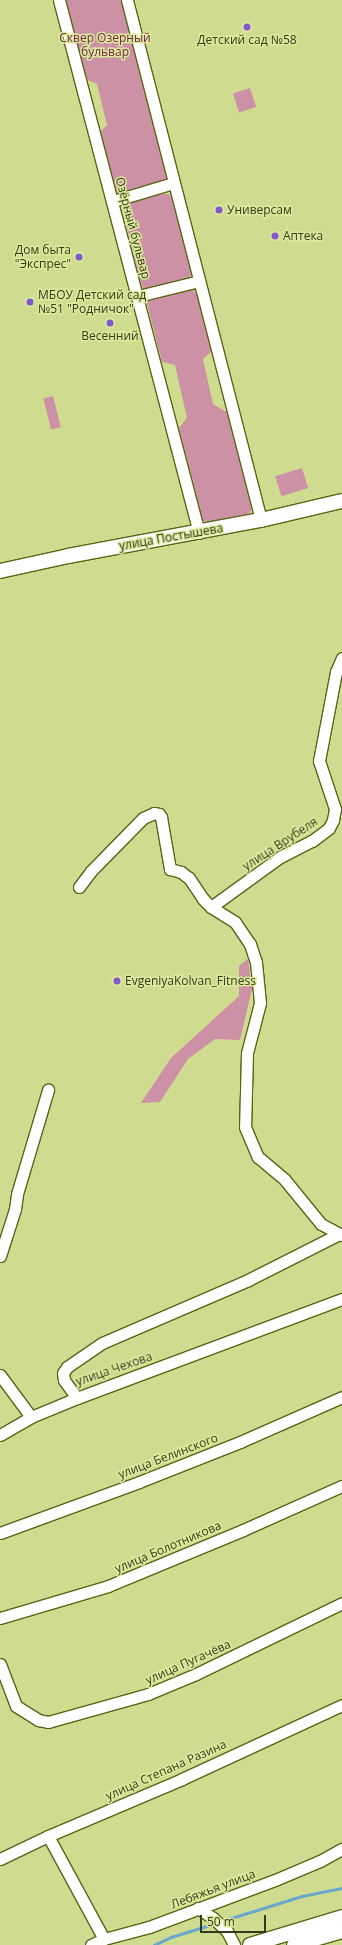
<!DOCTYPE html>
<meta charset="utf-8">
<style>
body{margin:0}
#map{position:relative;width:342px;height:1945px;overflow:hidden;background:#cfdc8f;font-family:"Open Sans",sans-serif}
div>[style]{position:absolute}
.green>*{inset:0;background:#cd91a6;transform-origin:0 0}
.stream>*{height:2.5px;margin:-1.25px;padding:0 1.25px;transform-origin:1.25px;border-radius:1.25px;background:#6ba7cc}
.roads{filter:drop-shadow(1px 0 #596313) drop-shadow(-1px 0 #596313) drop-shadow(0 1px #596313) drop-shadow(0 -1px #596313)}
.minor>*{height:11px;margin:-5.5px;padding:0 5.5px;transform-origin:5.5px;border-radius:5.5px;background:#fff}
.major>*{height:14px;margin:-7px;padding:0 7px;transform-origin:7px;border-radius:7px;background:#fff}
.dots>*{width:11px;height:11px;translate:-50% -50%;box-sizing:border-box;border:2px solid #dce99c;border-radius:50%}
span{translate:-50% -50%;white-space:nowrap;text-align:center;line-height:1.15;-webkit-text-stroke:3px #dce99c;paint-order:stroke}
.park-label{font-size:12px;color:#732748}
.poi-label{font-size:12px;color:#353a1b}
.left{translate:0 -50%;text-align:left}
.right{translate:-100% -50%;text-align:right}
.street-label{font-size:12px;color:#353a1b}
.scale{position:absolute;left:200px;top:1915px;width:66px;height:18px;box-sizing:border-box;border:2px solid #353a1b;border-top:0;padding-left:5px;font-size:12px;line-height:14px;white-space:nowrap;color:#353a1b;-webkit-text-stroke:3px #dce99c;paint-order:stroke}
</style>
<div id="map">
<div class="green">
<i style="clip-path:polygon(65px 0,122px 0,168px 181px,118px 195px,100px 132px,107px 125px,97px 84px,86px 79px)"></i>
<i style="left:250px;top:88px;width:20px;height:18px;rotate:72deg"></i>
<i style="clip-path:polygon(163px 194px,168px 194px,172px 197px,192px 272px,189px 279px,147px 290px,143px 288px,141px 283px,123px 211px,124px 206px,127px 202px)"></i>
<i style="clip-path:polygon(193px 289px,197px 295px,213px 350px,203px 359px,213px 404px,230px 414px,252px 509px,248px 514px,212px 522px,203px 521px,179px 428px,187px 418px,175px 365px,162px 362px,146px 299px)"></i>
<i style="left:53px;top:396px;width:32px;height:10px;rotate:76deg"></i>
<i style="left:302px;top:468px;width:21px;height:28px;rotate:73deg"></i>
<i style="clip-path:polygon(248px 959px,252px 989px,240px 1040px,215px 1039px,188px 1059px,160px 1102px,141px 1103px,171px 1058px,239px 996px,239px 966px)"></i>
</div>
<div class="stream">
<i style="left:225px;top:1920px;width:81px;rotate:-17.3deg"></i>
<i style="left:302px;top:1896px;width:41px;rotate:-11.3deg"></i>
<i style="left:154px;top:1945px;width:19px;rotate:-25deg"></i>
<i style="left:171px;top:1937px;width:41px;rotate:-17.1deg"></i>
</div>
<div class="roads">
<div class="minor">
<i style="left:59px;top:0;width:551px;rotate:75.28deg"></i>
<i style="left:127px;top:0;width:537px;rotate:75.55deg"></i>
<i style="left:113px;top:201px;width:63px;rotate:-16.7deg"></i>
<i style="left:138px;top:296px;width:63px;rotate:-13.8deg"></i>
<i style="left:79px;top:887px;width:20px;rotate:-53deg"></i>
<i style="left:91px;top:871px;width:74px;rotate:-45.5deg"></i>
<i style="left:143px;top:818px;width:12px;rotate:-24deg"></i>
<i style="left:154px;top:813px;width:5px;rotate:11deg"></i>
<i style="left:159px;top:814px;width:4px;rotate:56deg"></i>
<i style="left:161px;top:817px;width:53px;rotate:80.2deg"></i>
<i style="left:170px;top:869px;width:11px;rotate:15deg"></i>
<i style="left:181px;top:872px;width:10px;rotate:37deg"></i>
<i style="left:189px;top:878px;width:25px;rotate:56deg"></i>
<i style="left:203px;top:899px;width:11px;rotate:45deg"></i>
<i style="left:211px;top:907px;width:28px;rotate:32deg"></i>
<i style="left:235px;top:922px;width:27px;rotate:56deg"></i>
<i style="left:250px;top:944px;width:19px;rotate:72deg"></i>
<i style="left:256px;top:962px;width:41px;rotate:84.4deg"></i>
<i style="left:260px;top:1003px;width:52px;rotate:104.6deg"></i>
<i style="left:247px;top:1053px;width:74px;rotate:91.5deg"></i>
<i style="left:245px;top:1127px;width:33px;rotate:67deg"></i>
<i style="left:258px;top:1157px;width:35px;rotate:40deg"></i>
<i style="left:285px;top:1180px;width:57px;rotate:50.7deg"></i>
<i style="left:321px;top:1224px;width:24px;rotate:28deg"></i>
<i style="left:211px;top:907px;width:85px;rotate:-35.9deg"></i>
<i style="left:280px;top:857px;width:36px;rotate:-27deg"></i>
<i style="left:312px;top:841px;width:21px;rotate:-37deg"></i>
<i style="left:329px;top:828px;width:9px;rotate:-63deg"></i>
<i style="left:333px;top:820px;width:11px;rotate:-80deg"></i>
<i style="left:335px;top:809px;width:51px;rotate:-108.4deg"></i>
<i style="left:319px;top:761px;width:91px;rotate:-79.2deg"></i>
<i style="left:336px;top:672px;width:15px;rotate:-67deg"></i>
<i style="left:0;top:1256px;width:49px;rotate:-72.3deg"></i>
<i style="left:15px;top:1209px;width:15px;rotate:-82deg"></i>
<i style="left:17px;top:1194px;width:109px;rotate:-73.4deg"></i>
<i style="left:0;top:1375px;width:52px;rotate:53.6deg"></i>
<i style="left:77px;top:1398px;width:22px;rotate:-126deg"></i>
<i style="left:64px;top:1380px;width:7px;rotate:-98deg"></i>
<i style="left:63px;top:1373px;width:7px;rotate:-56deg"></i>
<i style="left:67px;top:1367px;width:42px;rotate:-34.4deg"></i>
<i style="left:102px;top:1343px;width:159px;rotate:-23.3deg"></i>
<i style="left:248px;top:1280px;width:102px;rotate:-26.8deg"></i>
<i style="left:0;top:1435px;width:36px;rotate:-30deg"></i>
<i style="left:31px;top:1417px;width:50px;rotate:-22.4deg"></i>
<i style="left:77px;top:1398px;width:283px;rotate:-20.5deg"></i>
<i style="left:0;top:1533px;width:148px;rotate:-20.1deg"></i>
<i style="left:139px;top:1482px;width:109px;rotate:-21.6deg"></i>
<i style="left:240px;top:1442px;width:111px;rotate:-23.8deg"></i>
<i style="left:0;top:1618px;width:113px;rotate:-16.5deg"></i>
<i style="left:108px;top:1586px;width:146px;rotate:-22.5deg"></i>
<i style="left:243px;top:1530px;width:108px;rotate:-24deg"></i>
<i style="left:0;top:1664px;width:45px;rotate:69.1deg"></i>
<i style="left:16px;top:1706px;width:26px;rotate:32deg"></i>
<i style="left:38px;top:1720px;width:10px;rotate:11deg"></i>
<i style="left:48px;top:1722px;width:104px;rotate:-15.6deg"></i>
<i style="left:148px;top:1694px;width:52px;rotate:-22.6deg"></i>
<i style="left:196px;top:1674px;width:162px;rotate:-25.9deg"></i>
<i style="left:48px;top:1836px;width:117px;rotate:61.5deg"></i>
<i style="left:0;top:1859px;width:53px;rotate:-25.6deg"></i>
<i style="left:48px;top:1836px;width:146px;rotate:-23deg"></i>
<i style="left:182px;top:1779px;width:176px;rotate:-24.8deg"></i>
<i style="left:198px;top:1908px;width:18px;rotate:34deg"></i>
<i style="left:213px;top:1918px;width:19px;rotate:43deg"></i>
<i style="left:227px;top:1931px;width:16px;rotate:63deg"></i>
<i style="left:91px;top:1945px;width:14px;rotate:-25deg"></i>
<i style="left:104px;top:1939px;width:47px;rotate:-14.9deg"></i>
<i style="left:149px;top:1927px;width:134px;rotate:-20.5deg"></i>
<i style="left:275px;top:1880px;width:49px;rotate:-22.9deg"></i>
<i style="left:320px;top:1861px;width:25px;rotate:-29deg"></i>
</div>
<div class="major">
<i style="left:0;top:571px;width:70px;rotate:-12.4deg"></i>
<i style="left:68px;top:556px;width:196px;rotate:-10.6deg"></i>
<i style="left:261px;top:520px;width:83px;rotate:-13.2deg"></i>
<i style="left:250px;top:1945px;width:96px;rotate:-16.9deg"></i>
<i style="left:294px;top:1945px;width:50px;rotate:-16.3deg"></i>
</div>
</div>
<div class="dots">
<i style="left:247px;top:27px;background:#8257d0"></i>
<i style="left:219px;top:210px;background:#8257d0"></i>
<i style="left:275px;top:236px;background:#8257d0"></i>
<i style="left:79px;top:257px;background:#8257d0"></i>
<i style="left:30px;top:302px;background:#8257d0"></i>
<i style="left:110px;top:323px;background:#8257d0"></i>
<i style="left:117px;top:981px;background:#8257d0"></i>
</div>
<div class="park-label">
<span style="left:105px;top:45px">Сквер Озерный<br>бульвар</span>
</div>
<div class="poi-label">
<span style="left:247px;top:40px">Детский сад №58</span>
<span class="left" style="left:227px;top:210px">Универсам</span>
<span class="left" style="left:283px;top:236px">Аптека</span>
<span class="right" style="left:71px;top:257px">Дом быта<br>"Экспрес"</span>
<span class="left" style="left:38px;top:302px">МБОУ Детский сад<br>№51 "Родничок"</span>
<span style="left:110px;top:336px">Весенний</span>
<span class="left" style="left:125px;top:981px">EvgeniyaKolvan_Fitness</span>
</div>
<div class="street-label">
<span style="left:133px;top:228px;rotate:75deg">Озёрный бульвар</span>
<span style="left:171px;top:537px;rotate:-10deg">улица Постышева</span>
<span style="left:280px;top:844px;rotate:-33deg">улица Врубеля</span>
<span style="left:114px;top:1369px;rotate:-19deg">улица Чехова</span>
<span style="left:168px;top:1456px;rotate:-21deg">улица Белинского</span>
<span style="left:168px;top:1547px;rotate:-23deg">улица Болотникова</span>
<span style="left:188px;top:1662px;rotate:-24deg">улица Пугачёва</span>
<span style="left:166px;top:1770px;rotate:-24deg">улица Степана Разина</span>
<span style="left:213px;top:1889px;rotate:-21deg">Лебяжья улица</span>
</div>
<div class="scale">50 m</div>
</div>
